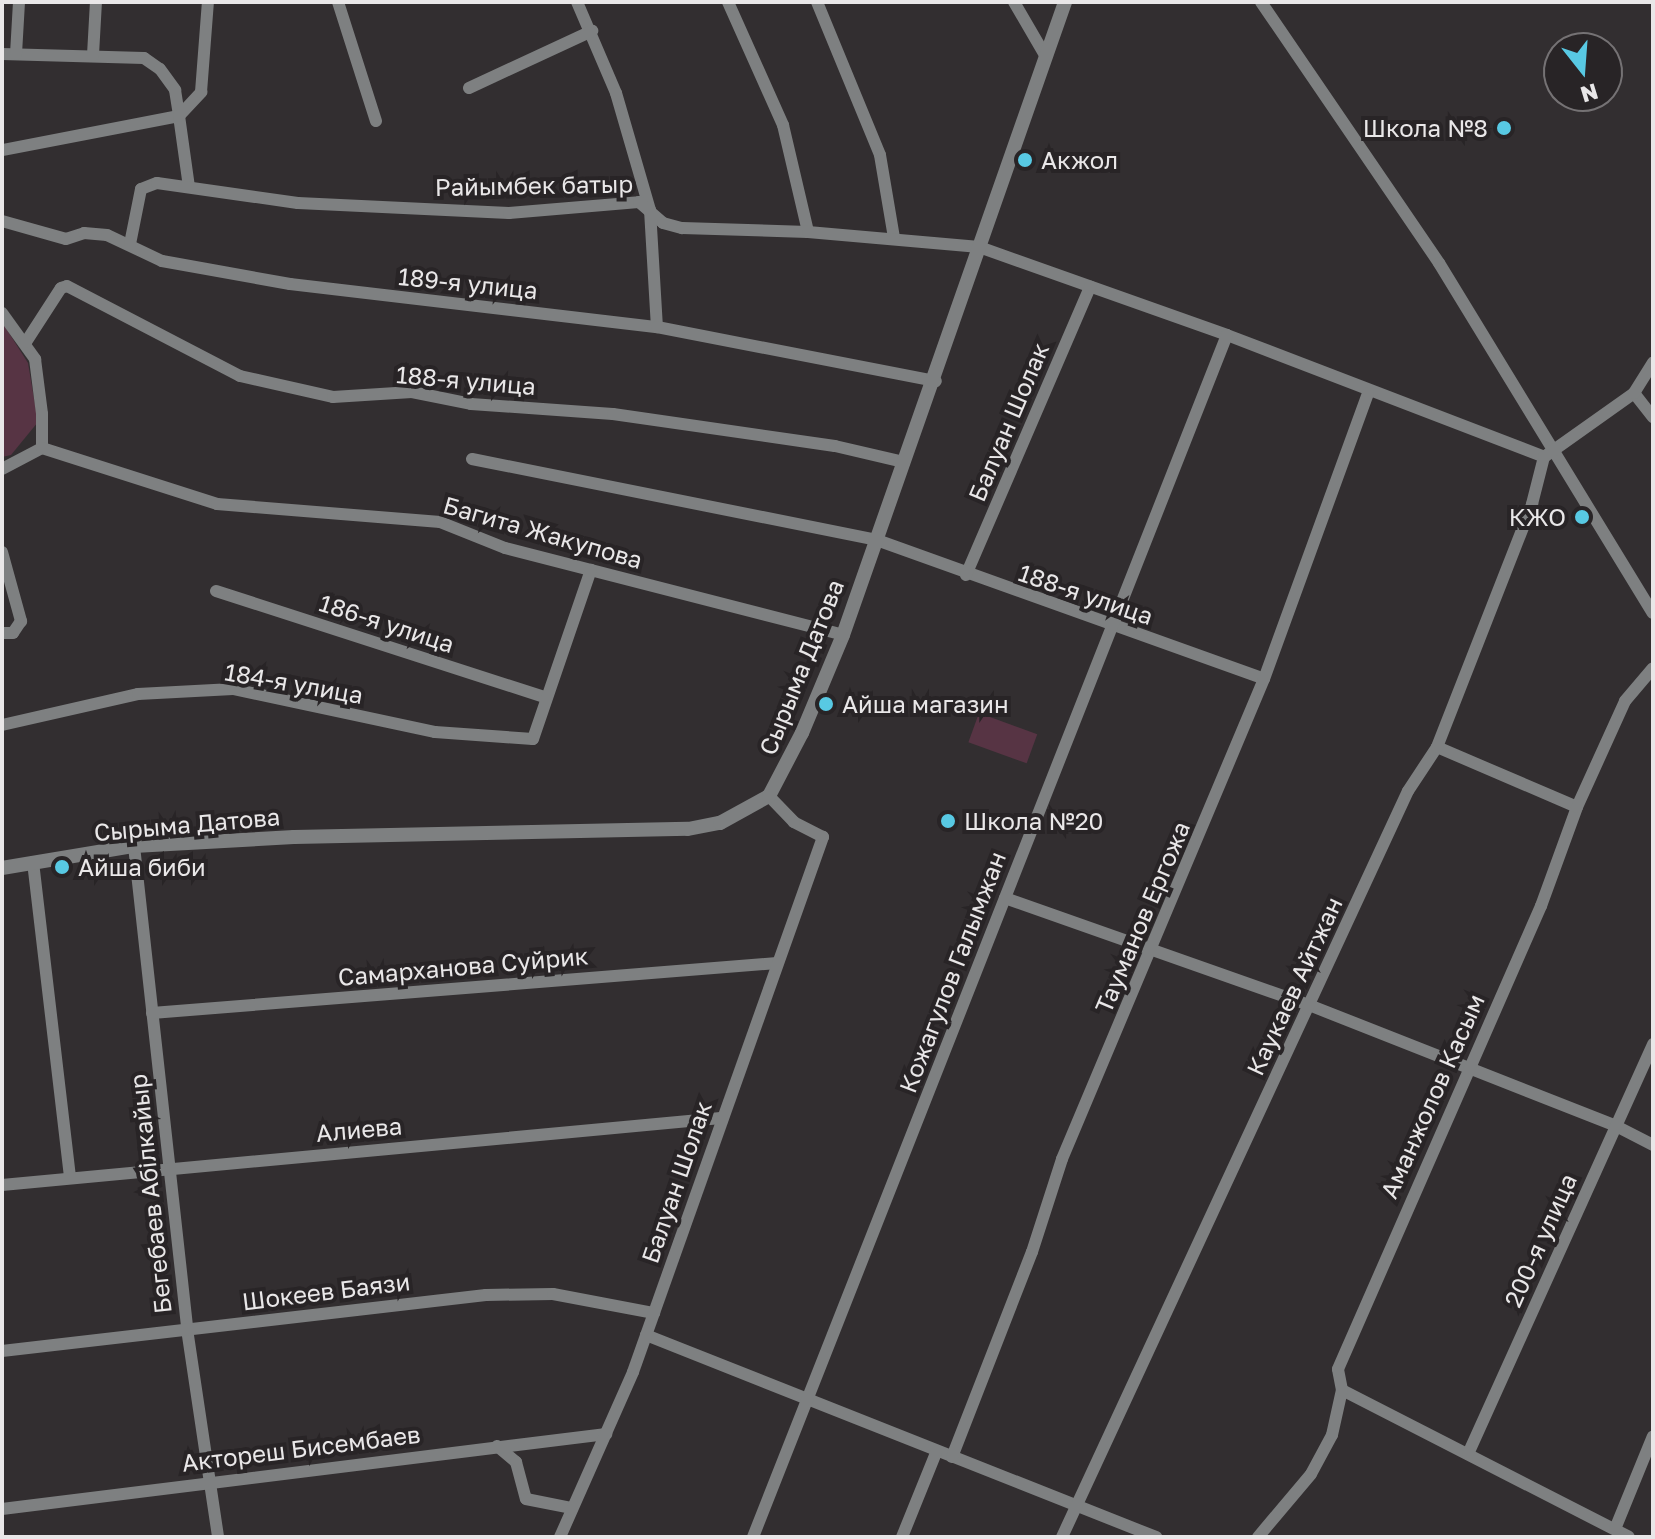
<!DOCTYPE html>
<meta charset="utf-8">
<style>
body{margin:0}
#map{position:relative;width:1655px;height:1539px;overflow:hidden;background:#322e30;font-family:"Golos Text",sans-serif}
div>[style]{position:absolute}
.green>*{inset:0;background:#573444;transform-origin:0 0}
.minor>*{height:12px;margin:-6px;padding:0 6px;transform-origin:6px;border-radius:6px;background:#7e8081}
.tertiary>*{height:14px;margin:-7px;padding:0 7px;transform-origin:7px;border-radius:7px;background:#7e8081}
.dots>*{width:22px;height:22px;translate:-50% -50%;box-sizing:border-box;border:4px solid #282426;border-radius:50%}
span{translate:-50% -50%;white-space:nowrap;text-align:center;line-height:1.15;-webkit-text-stroke:8px #282426;paint-order:stroke}
.poi-label{font-size:24px;color:#e9e7e8}
.right{translate:-100% -50%;text-align:right}
.left{translate:0 -50%;text-align:left}
.street-label{font-size:24px;color:#e9e7e8}
.frame{position:absolute;inset:0;border:4px solid #e9e7e8;pointer-events:none}
.north{position:absolute;left:1543px;top:32px;width:80px;height:80px;box-sizing:border-box;background:#282426;border:2px solid #757274;border-radius:50%;rotate:163deg;font-size:22px;font-weight:700;line-height:32px;text-align:center;color:#e9e7e8}
.north::after{content:'';display:block;margin:auto;width:28px;height:36px;background:#58c9e3;clip-path:polygon(50% 0,100% 100%,50% 72%,0 100%)}
</style>
<div id="map">
<div class="green">
<i style="clip-path:polygon(2px 322px,28px 363px,38px 422px,11px 455px,2px 457px)"></i>
<i style="left:979px;top:713px;width:62px;height:31px;rotate:20deg"></i>
</div>
<div class="minor">
<i style="left:338px;top:2px;width:125px;rotate:72.3deg"></i>
<i style="left:577px;top:2px;width:99px;rotate:66.8deg"></i>
<i style="left:616px;top:93px;width:122px;rotate:73.8deg"></i>
<i style="left:650px;top:210px;width:117px;rotate:86.6deg"></i>
<i style="left:728px;top:2px;width:135px;rotate:65.9deg"></i>
<i style="left:783px;top:125px;width:110px;rotate:76.8deg"></i>
<i style="left:817px;top:2px;width:165px;rotate:67.6deg"></i>
<i style="left:880px;top:155px;width:84px;rotate:80.4deg"></i>
<i style="left:1014px;top:2px;width:64px;rotate:59.8deg"></i>
<i style="left:1261px;top:2px;width:316px;rotate:55.7deg"></i>
<i style="left:1439px;top:263px;width:410px;rotate:58.6deg"></i>
<i style="left:2px;top:54px;width:142px;rotate:1.6deg"></i>
<i style="left:144px;top:58px;width:19px;rotate:35deg"></i>
<i style="left:160px;top:69px;width:26px;rotate:54deg"></i>
<i style="left:175px;top:90px;width:26px;rotate:81deg"></i>
<i style="left:179px;top:116px;width:180px;rotate:169.1deg"></i>
<i style="left:16px;top:54px;width:52px;rotate:-86.7deg"></i>
<i style="left:93px;top:55px;width:53px;rotate:-86.8deg"></i>
<i style="left:469px;top:88px;width:136px;rotate:-24.9deg"></i>
<i style="left:189px;top:187px;width:72px;rotate:-98deg"></i>
<i style="left:179px;top:116px;width:33px;rotate:-47deg"></i>
<i style="left:201px;top:92px;width:90px;rotate:-85.6deg"></i>
<i style="left:2px;top:221px;width:66px;rotate:15.7deg"></i>
<i style="left:66px;top:239px;width:19px;rotate:-18deg"></i>
<i style="left:84px;top:233px;width:23px;rotate:5deg"></i>
<i style="left:107px;top:235px;width:61px;rotate:25.3deg"></i>
<i style="left:162px;top:261px;width:130px;rotate:10.2deg"></i>
<i style="left:290px;top:284px;width:370px;rotate:6.7deg"></i>
<i style="left:657px;top:327px;width:284px;rotate:11deg"></i>
<i style="left:130px;top:244px;width:56px;rotate:-78.7deg"></i>
<i style="left:141px;top:189px;width:17px;rotate:-21deg"></i>
<i style="left:157px;top:183px;width:142px;rotate:8.1deg"></i>
<i style="left:298px;top:203px;width:211px;rotate:2.7deg"></i>
<i style="left:509px;top:213px;width:130px;rotate:-4.8deg"></i>
<i style="left:639px;top:202px;width:32px;rotate:41deg"></i>
<i style="left:663px;top:223px;width:20px;rotate:15deg"></i>
<i style="left:682px;top:228px;width:126px;rotate:1.8deg"></i>
<i style="left:808px;top:232px;width:172px;rotate:5deg"></i>
<i style="left:979px;top:247px;width:263px;rotate:19.5deg"></i>
<i style="left:1227px;top:335px;width:340px;rotate:21deg"></i>
<i style="left:2px;top:313px;width:57px;rotate:54.3deg"></i>
<i style="left:35px;top:359px;width:55px;rotate:82.7deg"></i>
<i style="left:42px;top:414px;width:34px;rotate:90deg"></i>
<i style="left:42px;top:448px;width:45px;rotate:152.3deg"></i>
<i style="left:26px;top:342px;width:64px;rotate:-57.1deg"></i>
<i style="left:61px;top:288px;width:6px;rotate:-18deg"></i>
<i style="left:67px;top:286px;width:195px;rotate:27.5deg"></i>
<i style="left:240px;top:376px;width:95px;rotate:12.7deg"></i>
<i style="left:333px;top:397px;width:79px;rotate:-3.6deg"></i>
<i style="left:412px;top:392px;width:60px;rotate:11.5deg"></i>
<i style="left:471px;top:404px;width:142px;rotate:4deg"></i>
<i style="left:613px;top:414px;width:224px;rotate:8.2deg"></i>
<i style="left:835px;top:446px;width:71px;rotate:13.1deg"></i>
<i style="left:1634px;top:393px;width:31px;rotate:52deg"></i>
<i style="left:42px;top:448px;width:184px;rotate:17.7deg"></i>
<i style="left:217px;top:504px;width:224px;rotate:4.6deg"></i>
<i style="left:440px;top:522px;width:70px;rotate:21.8deg"></i>
<i style="left:505px;top:548px;width:349px;rotate:14.4deg"></i>
<i style="left:472px;top:459px;width:410px;rotate:11.3deg"></i>
<i style="left:874px;top:539px;width:414px;rotate:19.7deg"></i>
<i style="left:2px;top:552px;width:72px;rotate:74.6deg"></i>
<i style="left:21px;top:621px;width:14px;rotate:124deg"></i>
<i style="left:13px;top:633px;width:11px;rotate:180deg"></i>
<i style="left:966px;top:575px;width:314px;rotate:-66.7deg"></i>
<i style="left:216px;top:591px;width:345px;rotate:17.9deg"></i>
<i style="left:2px;top:725px;width:139px;rotate:-12.8deg"></i>
<i style="left:138px;top:694px;width:95px;rotate:-3deg"></i>
<i style="left:233px;top:689px;width:207px;rotate:12deg"></i>
<i style="left:435px;top:732px;width:98px;rotate:4.1deg"></i>
<i style="left:533px;top:739px;width:179px;rotate:-71.1deg"></i>
<i style="left:1437px;top:747px;width:152px;rotate:23.2deg"></i>
<i style="left:134px;top:846px;width:486px;rotate:83.7deg"></i>
<i style="left:187px;top:1329px;width:210px;rotate:81.5deg"></i>
<i style="left:33px;top:862px;width:318px;rotate:83.3deg"></i>
<i style="left:1005px;top:898px;width:322px;rotate:19.4deg"></i>
<i style="left:1309px;top:1005px;width:330px;rotate:21.5deg"></i>
<i style="left:1616px;top:1126px;width:42px;rotate:27.2deg"></i>
<i style="left:152px;top:1013px;width:627px;rotate:-4.57deg"></i>
<i style="left:2px;top:1185px;width:722px;rotate:-5.32deg"></i>
<i style="left:646px;top:1335px;width:549px;rotate:21.61deg"></i>
<i style="left:2px;top:1351px;width:487px;rotate:-6.6deg"></i>
<i style="left:486px;top:1295px;width:67px;rotate:-0.9deg"></i>
<i style="left:553px;top:1294px;width:103px;rotate:10.7deg"></i>
<i style="left:1342px;top:1390px;width:322px;rotate:27.1deg"></i>
<i style="left:497px;top:1446px;width:25px;rotate:40deg"></i>
<i style="left:516px;top:1462px;width:38px;rotate:75deg"></i>
<i style="left:526px;top:1499px;width:47px;rotate:11.1deg"></i>
<i style="left:1468px;top:1454px;width:450px;rotate:-65.7deg"></i>
<i style="left:952px;top:1457px;width:220px;rotate:-68.7deg"></i>
<i style="left:1032px;top:1252px;width:98px;rotate:-72.1deg"></i>
<i style="left:1062px;top:1159px;width:521px;rotate:-67.18deg"></i>
<i style="left:1264px;top:679px;width:304px;rotate:-70deg"></i>
<i style="left:2px;top:1509px;width:609px;rotate:-7.08deg"></i>
<i style="left:1615px;top:1529px;width:100px;rotate:-67.8deg"></i>
<i style="left:560px;top:1537px;width:180px;rotate:-66.1deg"></i>
<i style="left:633px;top:1372px;width:568px;rotate:-70.45deg"></i>
<i style="left:823px;top:837px;width:33px;rotate:-153deg"></i>
<i style="left:794px;top:822px;width:36px;rotate:-134deg"></i>
<i style="left:753px;top:1537px;width:1292px;rotate:-68.48deg"></i>
<i style="left:902px;top:1537px;width:91px;rotate:-68deg"></i>
<i style="left:1062px;top:1537px;width:822px;rotate:-65.12deg"></i>
<i style="left:1408px;top:791px;width:53px;rotate:-56.6deg"></i>
<i style="left:1437px;top:747px;width:261px;rotate:-68.6deg"></i>
<i style="left:1532px;top:504px;width:49px;rotate:-75.7deg"></i>
<i style="left:1544px;top:457px;width:110px;rotate:-35.4deg"></i>
<i style="left:1634px;top:393px;width:36px;rotate:-58deg"></i>
<i style="left:1258px;top:1537px;width:82px;rotate:-49.9deg"></i>
<i style="left:1311px;top:1474px;width:44px;rotate:-61.7deg"></i>
<i style="left:1332px;top:1435px;width:46px;rotate:-77.5deg"></i>
<i style="left:1342px;top:1390px;width:21px;rotate:-101deg"></i>
<i style="left:1338px;top:1369px;width:506px;rotate:-66.33deg"></i>
<i style="left:1541px;top:906px;width:105px;rotate:-70deg"></i>
<i style="left:1577px;top:807px;width:116px;rotate:-65.6deg"></i>
<i style="left:1625px;top:701px;width:43px;rotate:-49.7deg"></i>
</div>
<div class="tertiary">
<i style="left:2px;top:868px;width:134px;rotate:-9.5deg"></i>
<i style="left:134px;top:846px;width:160px;rotate:-3.2deg"></i>
<i style="left:294px;top:837px;width:394px;rotate:-1.2deg"></i>
<i style="left:688px;top:829px;width:33px;rotate:-11deg"></i>
<i style="left:720px;top:823px;width:56px;rotate:-28.9deg"></i>
<i style="left:769px;top:796px;width:71px;rotate:-62.4deg"></i>
<i style="left:802px;top:733px;width:106px;rotate:-67.3deg"></i>
<i style="left:843px;top:635px;width:671px;rotate:-70.67deg"></i>
</div>
<div class="dots">
<i style="left:1504px;top:128px;background:#58c9e3"></i>
<i style="left:1025px;top:160px;background:#58c9e3"></i>
<i style="left:1582px;top:517px;background:#58c9e3"></i>
<i style="left:826px;top:704px;background:#58c9e3"></i>
<i style="left:948px;top:821px;background:#58c9e3"></i>
<i style="left:62px;top:867px;background:#58c9e3"></i>
</div>
<div class="poi-label">
<span class="right" style="left:1488px;top:128px">Школа №8</span>
<span class="left" style="left:1041px;top:160px">Акжол</span>
<span class="right" style="left:1566px;top:517px">КЖО</span>
<span class="left" style="left:842px;top:704px">Айша магазин</span>
<span class="left" style="left:964px;top:821px">Школа №20</span>
<span class="left" style="left:78px;top:867px">Айша биби</span>
</div>
<div class="street-label">
<span style="left:534px;top:185px;rotate:-1deg">Райымбек батыр</span>
<span style="left:468px;top:283px;rotate:6deg">189-я улица</span>
<span style="left:466px;top:380px;rotate:5deg">188-я улица</span>
<span style="left:1008px;top:422px;rotate:-67deg">Балуан Шолак</span>
<span style="left:543px;top:532px;rotate:16deg">Багита Жакупова</span>
<span style="left:1086px;top:594px;rotate:19deg">188-я улица</span>
<span style="left:387px;top:623px;rotate:18deg">186-я улица</span>
<span style="left:801px;top:667px;rotate:-68deg">Сырыма Датова</span>
<span style="left:294px;top:683px;rotate:10deg">184-я улица</span>
<span style="left:187px;top:824px;rotate:-5deg">Сырыма Датова</span>
<span style="left:1142px;top:917px;rotate:-67deg">Тауманов Ергожа</span>
<span style="left:463px;top:966px;rotate:-5deg">Самарханова Суйрик</span>
<span style="left:952px;top:972px;rotate:-69deg">Кожагулов Галымжан</span>
<span style="left:1294px;top:986px;rotate:-65deg">Каукаев Айтжан</span>
<span style="left:1432px;top:1096px;rotate:-66deg">Аманжолов Касым</span>
<span style="left:359px;top:1129px;rotate:-5deg">Алиева</span>
<span style="left:676px;top:1182px;rotate:-71deg">Балуан Шолак</span>
<span style="left:150px;top:1194px;rotate:-96deg">Бегебаев Абілкайыр</span>
<span style="left:1540px;top:1240px;rotate:-66deg">200-я улица</span>
<span style="left:326px;top:1291px;rotate:-7deg">Шокеев Баязи</span>
<span style="left:301px;top:1448px;rotate:-7deg">Актореш Бисембаев</span>
</div>
<div class="frame"></div>
<div class="north">N</div>
</div>
